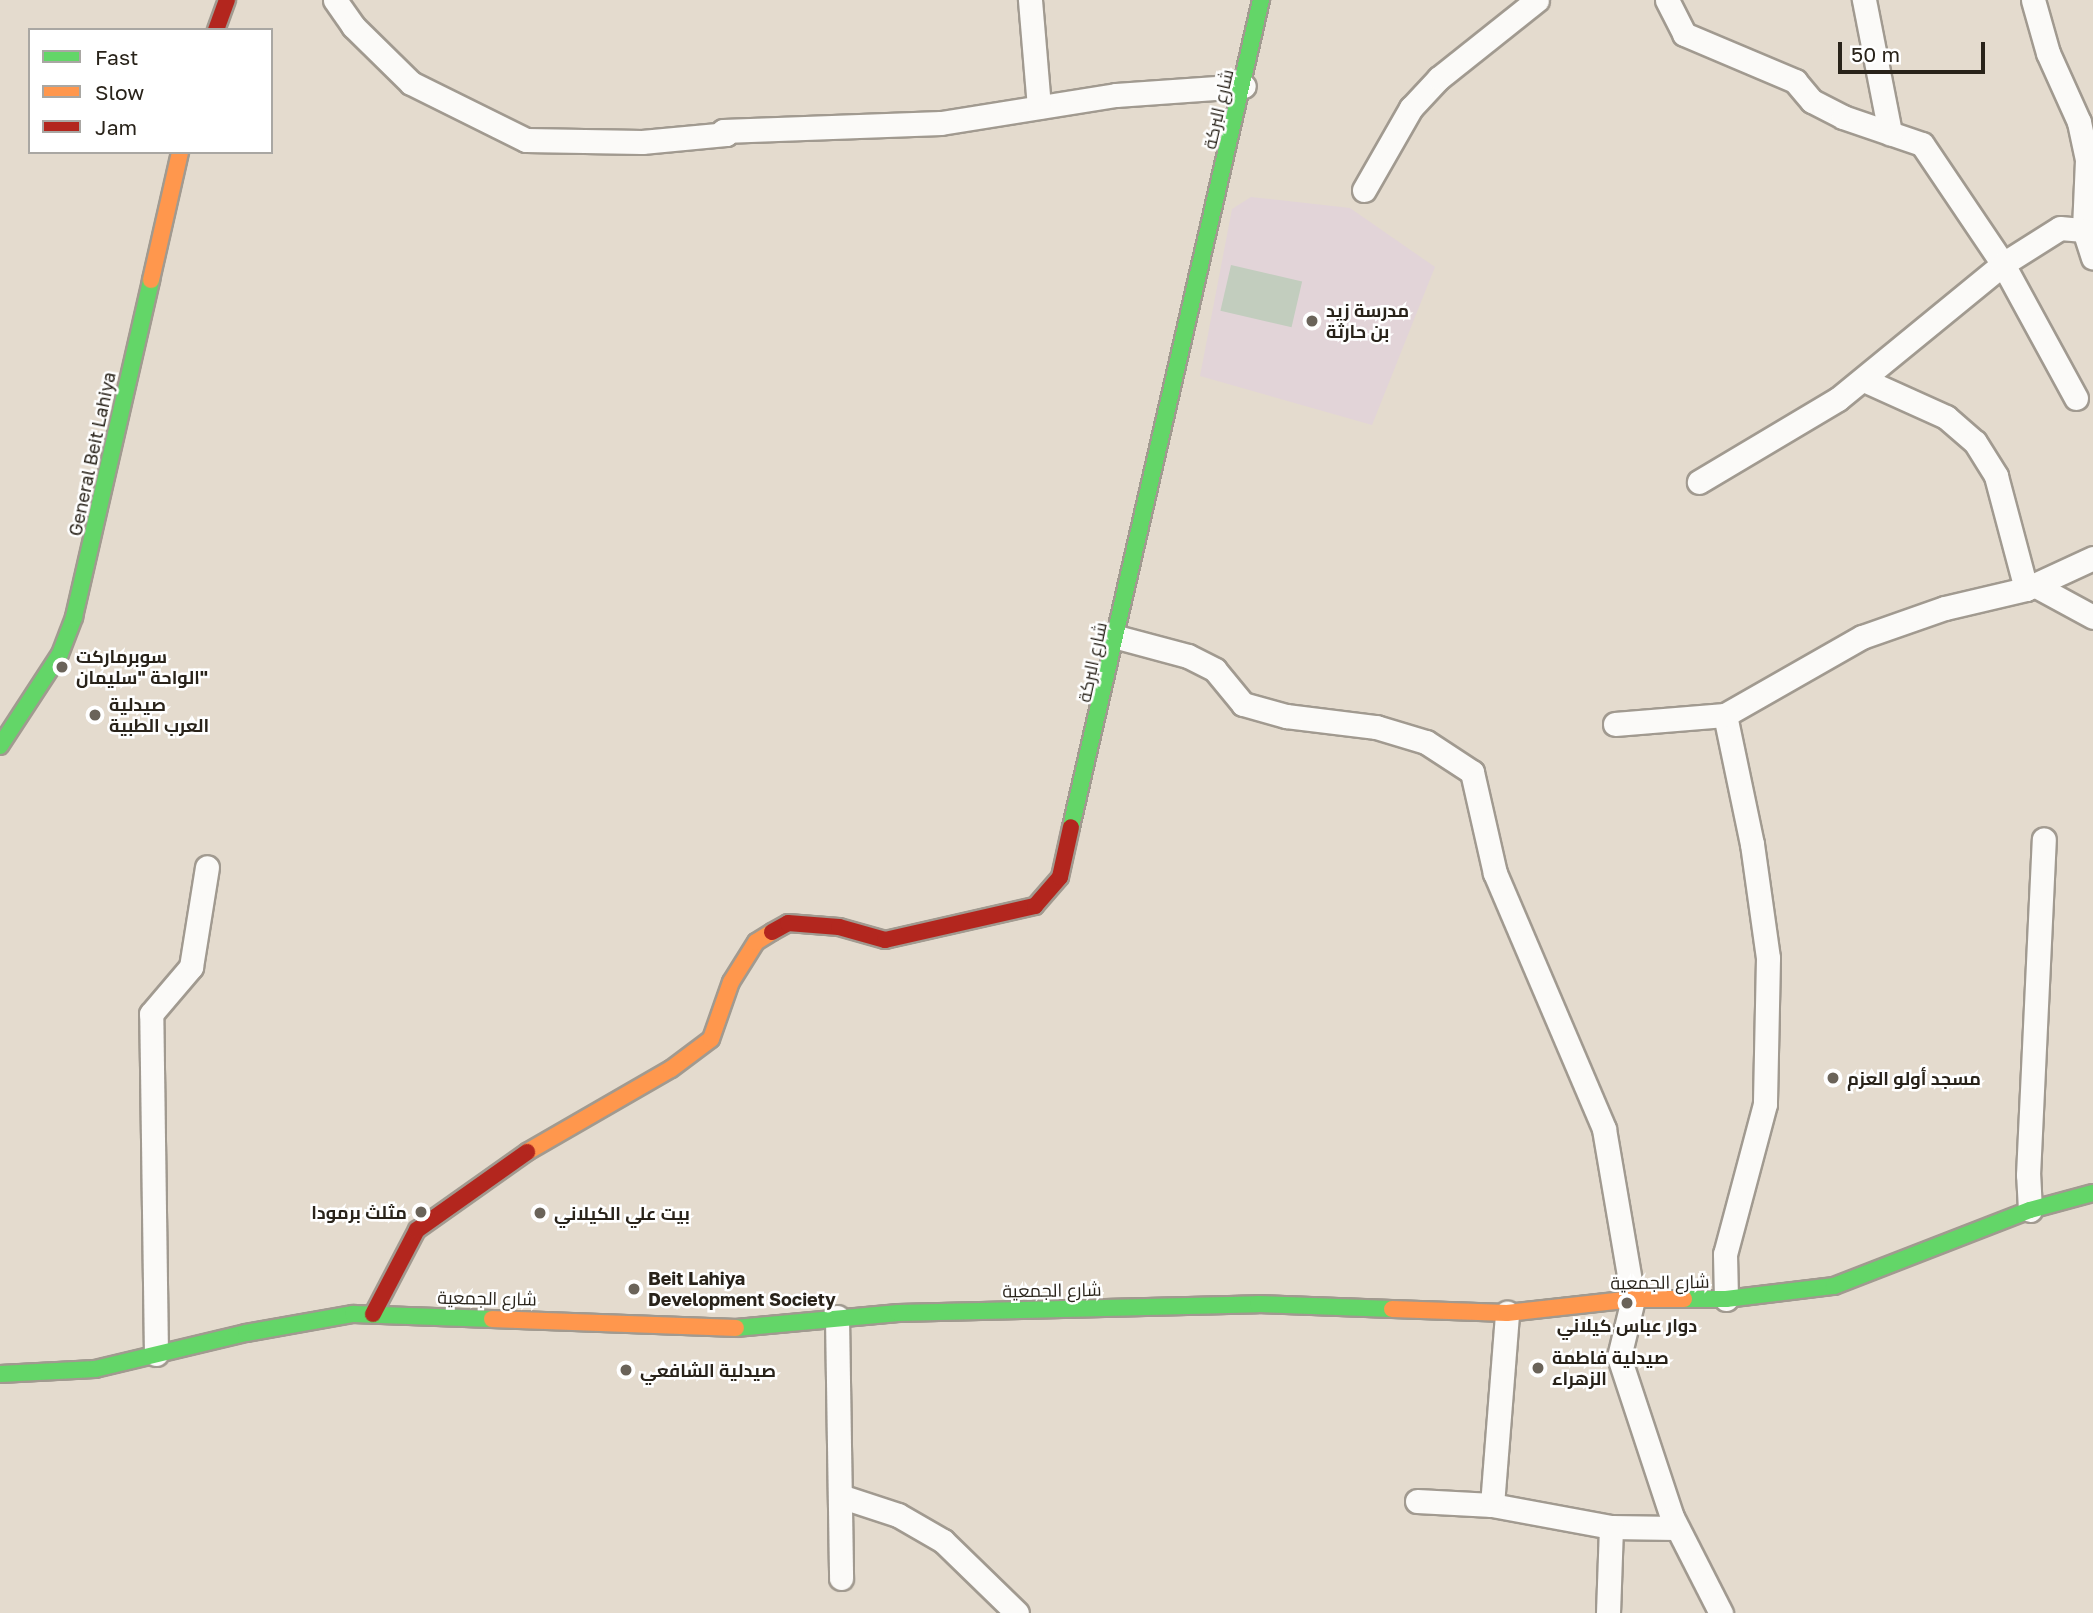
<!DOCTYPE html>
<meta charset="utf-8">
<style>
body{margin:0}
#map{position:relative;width:2093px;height:1613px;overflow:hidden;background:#e4dbce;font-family:"Golos Text",Cairo,sans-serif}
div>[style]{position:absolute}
.education>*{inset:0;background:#e2d4d8}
.green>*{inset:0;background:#c2cdbe;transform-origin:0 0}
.roads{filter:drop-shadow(2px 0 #a19a90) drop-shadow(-2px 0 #a19a90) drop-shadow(0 2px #a19a90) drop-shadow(0 -2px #a19a90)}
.street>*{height:23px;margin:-11.5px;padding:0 11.5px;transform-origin:11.5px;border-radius:11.5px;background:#fbfaf8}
.fast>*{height:16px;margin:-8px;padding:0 8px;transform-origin:8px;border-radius:8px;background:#63d668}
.slow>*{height:16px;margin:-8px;padding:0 8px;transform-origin:8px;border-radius:8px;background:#ff974d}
.jam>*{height:16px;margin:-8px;padding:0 8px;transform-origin:8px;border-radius:8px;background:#b3261e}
.dots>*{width:19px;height:19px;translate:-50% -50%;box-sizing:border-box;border:4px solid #fff;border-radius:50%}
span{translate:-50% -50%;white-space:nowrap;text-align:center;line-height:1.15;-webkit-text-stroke:5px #fff;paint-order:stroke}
.street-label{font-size:18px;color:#29231a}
.poi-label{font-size:18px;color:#29231a;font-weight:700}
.left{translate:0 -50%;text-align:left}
.right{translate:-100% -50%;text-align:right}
.legend{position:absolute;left:28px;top:28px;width:245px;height:126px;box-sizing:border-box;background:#fff;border:2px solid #a9a7a3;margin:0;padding:9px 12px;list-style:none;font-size:21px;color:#29231a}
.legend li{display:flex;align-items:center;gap:14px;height:35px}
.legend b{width:35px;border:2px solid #a9a7a3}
.scale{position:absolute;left:1838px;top:42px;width:147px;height:32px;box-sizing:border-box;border:4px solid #29231a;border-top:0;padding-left:9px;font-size:21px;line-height:24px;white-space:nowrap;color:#29231a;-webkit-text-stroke:5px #fff;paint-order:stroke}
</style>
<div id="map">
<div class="education">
<i style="clip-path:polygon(1251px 197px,1350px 208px,1435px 267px,1372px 425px,1200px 376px,1232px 209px)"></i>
</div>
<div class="green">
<i style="left:1231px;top:265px;width:73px;height:47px;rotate:13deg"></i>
</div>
<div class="roads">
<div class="street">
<i style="left:335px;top:0;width:32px;rotate:55deg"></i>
<i style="left:353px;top:26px;width:81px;rotate:44.5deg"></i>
<i style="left:411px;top:83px;width:128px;rotate:26.4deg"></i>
<i style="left:526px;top:140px;width:116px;rotate:1deg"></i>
<i style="left:642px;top:142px;width:84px;rotate:-5.4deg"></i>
<i style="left:726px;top:134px;width:4px;rotate:-135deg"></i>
<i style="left:723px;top:131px;width:218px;rotate:-2.1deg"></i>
<i style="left:941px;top:123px;width:177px;rotate:-9.1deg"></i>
<i style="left:1116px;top:95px;width:128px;rotate:-4deg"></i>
<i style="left:1030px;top:0;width:107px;rotate:85.2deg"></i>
<i style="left:1667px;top:0;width:38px;rotate:63deg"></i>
<i style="left:1684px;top:34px;width:121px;rotate:22.9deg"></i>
<i style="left:1795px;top:81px;width:26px;rotate:50deg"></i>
<i style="left:1812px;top:101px;width:35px;rotate:27deg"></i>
<i style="left:1843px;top:117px;width:83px;rotate:18.9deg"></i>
<i style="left:1922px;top:144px;width:145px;rotate:56deg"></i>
<i style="left:2003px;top:264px;width:213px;rotate:140.7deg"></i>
<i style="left:1838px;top:399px;width:162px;rotate:149.2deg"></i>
<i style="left:1864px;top:0;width:136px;rotate:78.9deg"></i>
<i style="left:2033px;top:0;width:55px;rotate:74.2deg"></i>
<i style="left:2048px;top:53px;width:76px;rotate:65.8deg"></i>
<i style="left:2079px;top:122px;width:39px;rotate:78deg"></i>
<i style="left:2087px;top:160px;width:70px;rotate:92.5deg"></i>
<i style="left:2084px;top:230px;width:9px"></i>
<i style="left:1364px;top:190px;width:95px;rotate:-60.2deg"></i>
<i style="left:1411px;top:108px;width:41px;rotate:-47deg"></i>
<i style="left:1439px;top:78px;width:125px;rotate:-38.5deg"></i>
<i style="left:1864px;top:380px;width:90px;rotate:24.3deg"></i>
<i style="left:1946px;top:417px;width:38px;rotate:41deg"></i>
<i style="left:1975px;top:442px;width:40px;rotate:58deg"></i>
<i style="left:1996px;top:476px;width:117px;rotate:75.1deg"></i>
<i style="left:2076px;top:398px;width:153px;rotate:-118.6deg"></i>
<i style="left:2003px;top:264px;width:67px;rotate:-32.3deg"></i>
<i style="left:2060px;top:228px;width:24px;rotate:5deg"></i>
<i style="left:2084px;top:230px;width:29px;rotate:72deg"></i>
<i style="left:2036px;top:586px;width:65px;rotate:28.5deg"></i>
<i style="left:1117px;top:637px;width:73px;rotate:15deg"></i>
<i style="left:1188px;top:656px;width:30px;rotate:27deg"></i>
<i style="left:1215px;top:670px;width:44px;rotate:50.5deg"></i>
<i style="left:1243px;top:704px;width:45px;rotate:15.6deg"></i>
<i style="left:1286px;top:716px;width:91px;rotate:7deg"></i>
<i style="left:1376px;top:727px;width:52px;rotate:16.7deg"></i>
<i style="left:1426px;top:742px;width:55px;rotate:33.1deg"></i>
<i style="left:1472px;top:772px;width:104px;rotate:77.2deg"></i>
<i style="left:1495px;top:873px;width:278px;rotate:66.9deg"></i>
<i style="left:1604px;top:1129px;width:172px;rotate:80.3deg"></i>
<i style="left:1633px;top:1299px;width:60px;rotate:103.6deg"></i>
<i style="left:1619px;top:1357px;width:169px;rotate:71.7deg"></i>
<i style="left:1672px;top:1517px;width:108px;rotate:63deg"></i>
<i style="left:1725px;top:715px;width:132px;rotate:78.2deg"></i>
<i style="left:1752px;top:844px;width:115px;rotate:82deg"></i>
<i style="left:1768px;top:958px;width:146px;rotate:91.2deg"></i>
<i style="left:1765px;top:1104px;width:155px;rotate:104.9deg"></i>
<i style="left:1725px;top:1254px;width:45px;rotate:88.7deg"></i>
<i style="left:1615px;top:724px;width:110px;rotate:-4.7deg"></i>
<i style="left:1725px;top:715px;width:158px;rotate:-29.7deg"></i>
<i style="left:1862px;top:637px;width:88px;rotate:-19.3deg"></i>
<i style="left:1945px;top:608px;width:83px;rotate:-13.2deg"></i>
<i style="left:2026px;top:589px;width:74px;rotate:-24.8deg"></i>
<i style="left:2030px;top:1210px;width:35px;rotate:-93deg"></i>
<i style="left:2028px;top:1175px;width:336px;rotate:-87.3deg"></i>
<i style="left:837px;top:1317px;width:261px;rotate:89.1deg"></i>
<i style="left:156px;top:1354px;width:340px;rotate:-90.8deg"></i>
<i style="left:151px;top:1014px;width:62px;rotate:-49.6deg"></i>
<i style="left:191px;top:967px;width:101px;rotate:-80.9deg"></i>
<i style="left:840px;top:1496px;width:61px;rotate:18.1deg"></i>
<i style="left:898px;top:1515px;width:52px;rotate:30deg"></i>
<i style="left:943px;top:1541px;width:103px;rotate:44.2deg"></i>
<i style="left:1417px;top:1501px;width:75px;rotate:3.1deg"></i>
<i style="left:1492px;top:1505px;width:121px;rotate:10.5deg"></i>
<i style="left:1611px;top:1527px;width:65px;rotate:0.9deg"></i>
<i style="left:1492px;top:1505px;width:193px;rotate:-85.5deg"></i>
<i style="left:1608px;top:1613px;width:86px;rotate:-88deg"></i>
</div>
<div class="fast">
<i style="left:0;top:746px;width:110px;rotate:-56.9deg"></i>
<i style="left:60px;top:654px;width:40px;rotate:-69deg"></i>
<i style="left:74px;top:617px;width:346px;rotate:-77.1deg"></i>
<i style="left:1071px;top:827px;width:849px;rotate:-77.06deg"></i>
<i style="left:1684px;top:1299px;width:42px"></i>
<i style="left:1726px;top:1299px;width:109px;rotate:-6.9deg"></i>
<i style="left:1834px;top:1286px;width:210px;rotate:-21.2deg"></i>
<i style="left:2030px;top:1210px;width:65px;rotate:-15.1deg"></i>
<i style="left:736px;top:1328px;width:163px;rotate:-5.3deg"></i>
<i style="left:898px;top:1313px;width:360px;rotate:-1.4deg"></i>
<i style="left:1258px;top:1304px;width:134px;rotate:2.1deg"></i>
<i style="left:0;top:1374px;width:95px;rotate:-3deg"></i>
<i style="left:95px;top:1369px;width:155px;rotate:-13.4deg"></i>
<i style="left:246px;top:1333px;width:109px;rotate:-10.1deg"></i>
<i style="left:353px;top:1314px;width:139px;rotate:2.1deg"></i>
</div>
<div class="slow">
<i style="left:151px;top:280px;width:131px;rotate:-77.2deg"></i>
<i style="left:527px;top:1152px;width:166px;rotate:-30deg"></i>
<i style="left:671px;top:1069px;width:50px;rotate:-36.9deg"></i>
<i style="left:711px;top:1039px;width:60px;rotate:-70.7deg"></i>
<i style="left:731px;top:982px;width:47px;rotate:-58deg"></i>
<i style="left:756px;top:942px;width:19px;rotate:-32deg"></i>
<i style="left:1392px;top:1309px;width:115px;rotate:2deg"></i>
<i style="left:1507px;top:1313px;width:127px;rotate:-6.3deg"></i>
<i style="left:1633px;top:1299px;width:51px"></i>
<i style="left:492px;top:1319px;width:244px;rotate:2.1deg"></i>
</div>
<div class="jam">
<i style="left:216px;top:30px;width:32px;rotate:-70deg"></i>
<i style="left:772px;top:932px;width:18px;rotate:-29deg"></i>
<i style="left:788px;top:923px;width:51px;rotate:4.5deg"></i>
<i style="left:839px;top:927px;width:48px;rotate:15.8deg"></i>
<i style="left:885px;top:940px;width:154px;rotate:-12.8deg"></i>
<i style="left:1035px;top:906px;width:38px;rotate:-49deg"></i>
<i style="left:1060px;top:877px;width:51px;rotate:-77.6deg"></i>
<i style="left:373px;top:1314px;width:95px;rotate:-62.4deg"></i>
<i style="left:417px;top:1230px;width:135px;rotate:-35.3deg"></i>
</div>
</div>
<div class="dots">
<i style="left:1312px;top:321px;background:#6a6359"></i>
<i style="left:62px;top:667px;background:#6a6359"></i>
<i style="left:95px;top:715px;background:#6a6359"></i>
<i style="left:1833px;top:1078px;background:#6a6359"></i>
<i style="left:421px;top:1212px;background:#6a6359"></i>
<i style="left:540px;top:1213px;background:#6a6359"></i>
<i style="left:634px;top:1289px;background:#6a6359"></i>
<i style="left:1627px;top:1303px;background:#6a6359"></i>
<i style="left:1538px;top:1368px;background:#6a6359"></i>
<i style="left:626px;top:1370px;background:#6a6359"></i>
</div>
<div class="street-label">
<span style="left:1218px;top:109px;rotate:-77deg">شارع البركة</span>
<span style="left:92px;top:454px;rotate:-78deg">General Beit Lahiya</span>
<span style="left:1092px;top:662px;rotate:-78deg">شارع البركة</span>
<span style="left:1660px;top:1282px;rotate:-1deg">شارع الجمعية</span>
<span style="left:1052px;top:1290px;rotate:-1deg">شارع الجمعية</span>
<span style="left:487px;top:1298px;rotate:1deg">شارع الجمعية</span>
</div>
<div class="poi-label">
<span class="left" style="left:1326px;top:321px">مدرسة زيد<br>بن حارثة</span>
<span class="left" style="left:76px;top:667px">سوبرماركت<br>الواحة "سليمان"</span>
<span class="left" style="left:109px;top:715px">صيدلية<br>العرب الطبية</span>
<span class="left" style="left:1847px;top:1078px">مسجد أولو العزم</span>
<span class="right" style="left:407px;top:1212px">مثلث برمودا</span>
<span class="left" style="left:554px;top:1213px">بيت علي الكيلاني</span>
<span class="left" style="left:648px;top:1289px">Beit Lahiya<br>Development Society</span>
<span style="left:1627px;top:1325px">دوار عباس كيلاني</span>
<span class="left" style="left:1552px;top:1368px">صيدلية فاطمة<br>الزهراء</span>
<span class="left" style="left:640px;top:1370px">صيدلية الشافعي</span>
</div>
<ul class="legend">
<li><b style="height:9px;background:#63d668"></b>Fast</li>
<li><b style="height:9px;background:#ff974d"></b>Slow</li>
<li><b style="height:9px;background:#b3261e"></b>Jam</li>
</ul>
<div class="scale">50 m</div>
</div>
